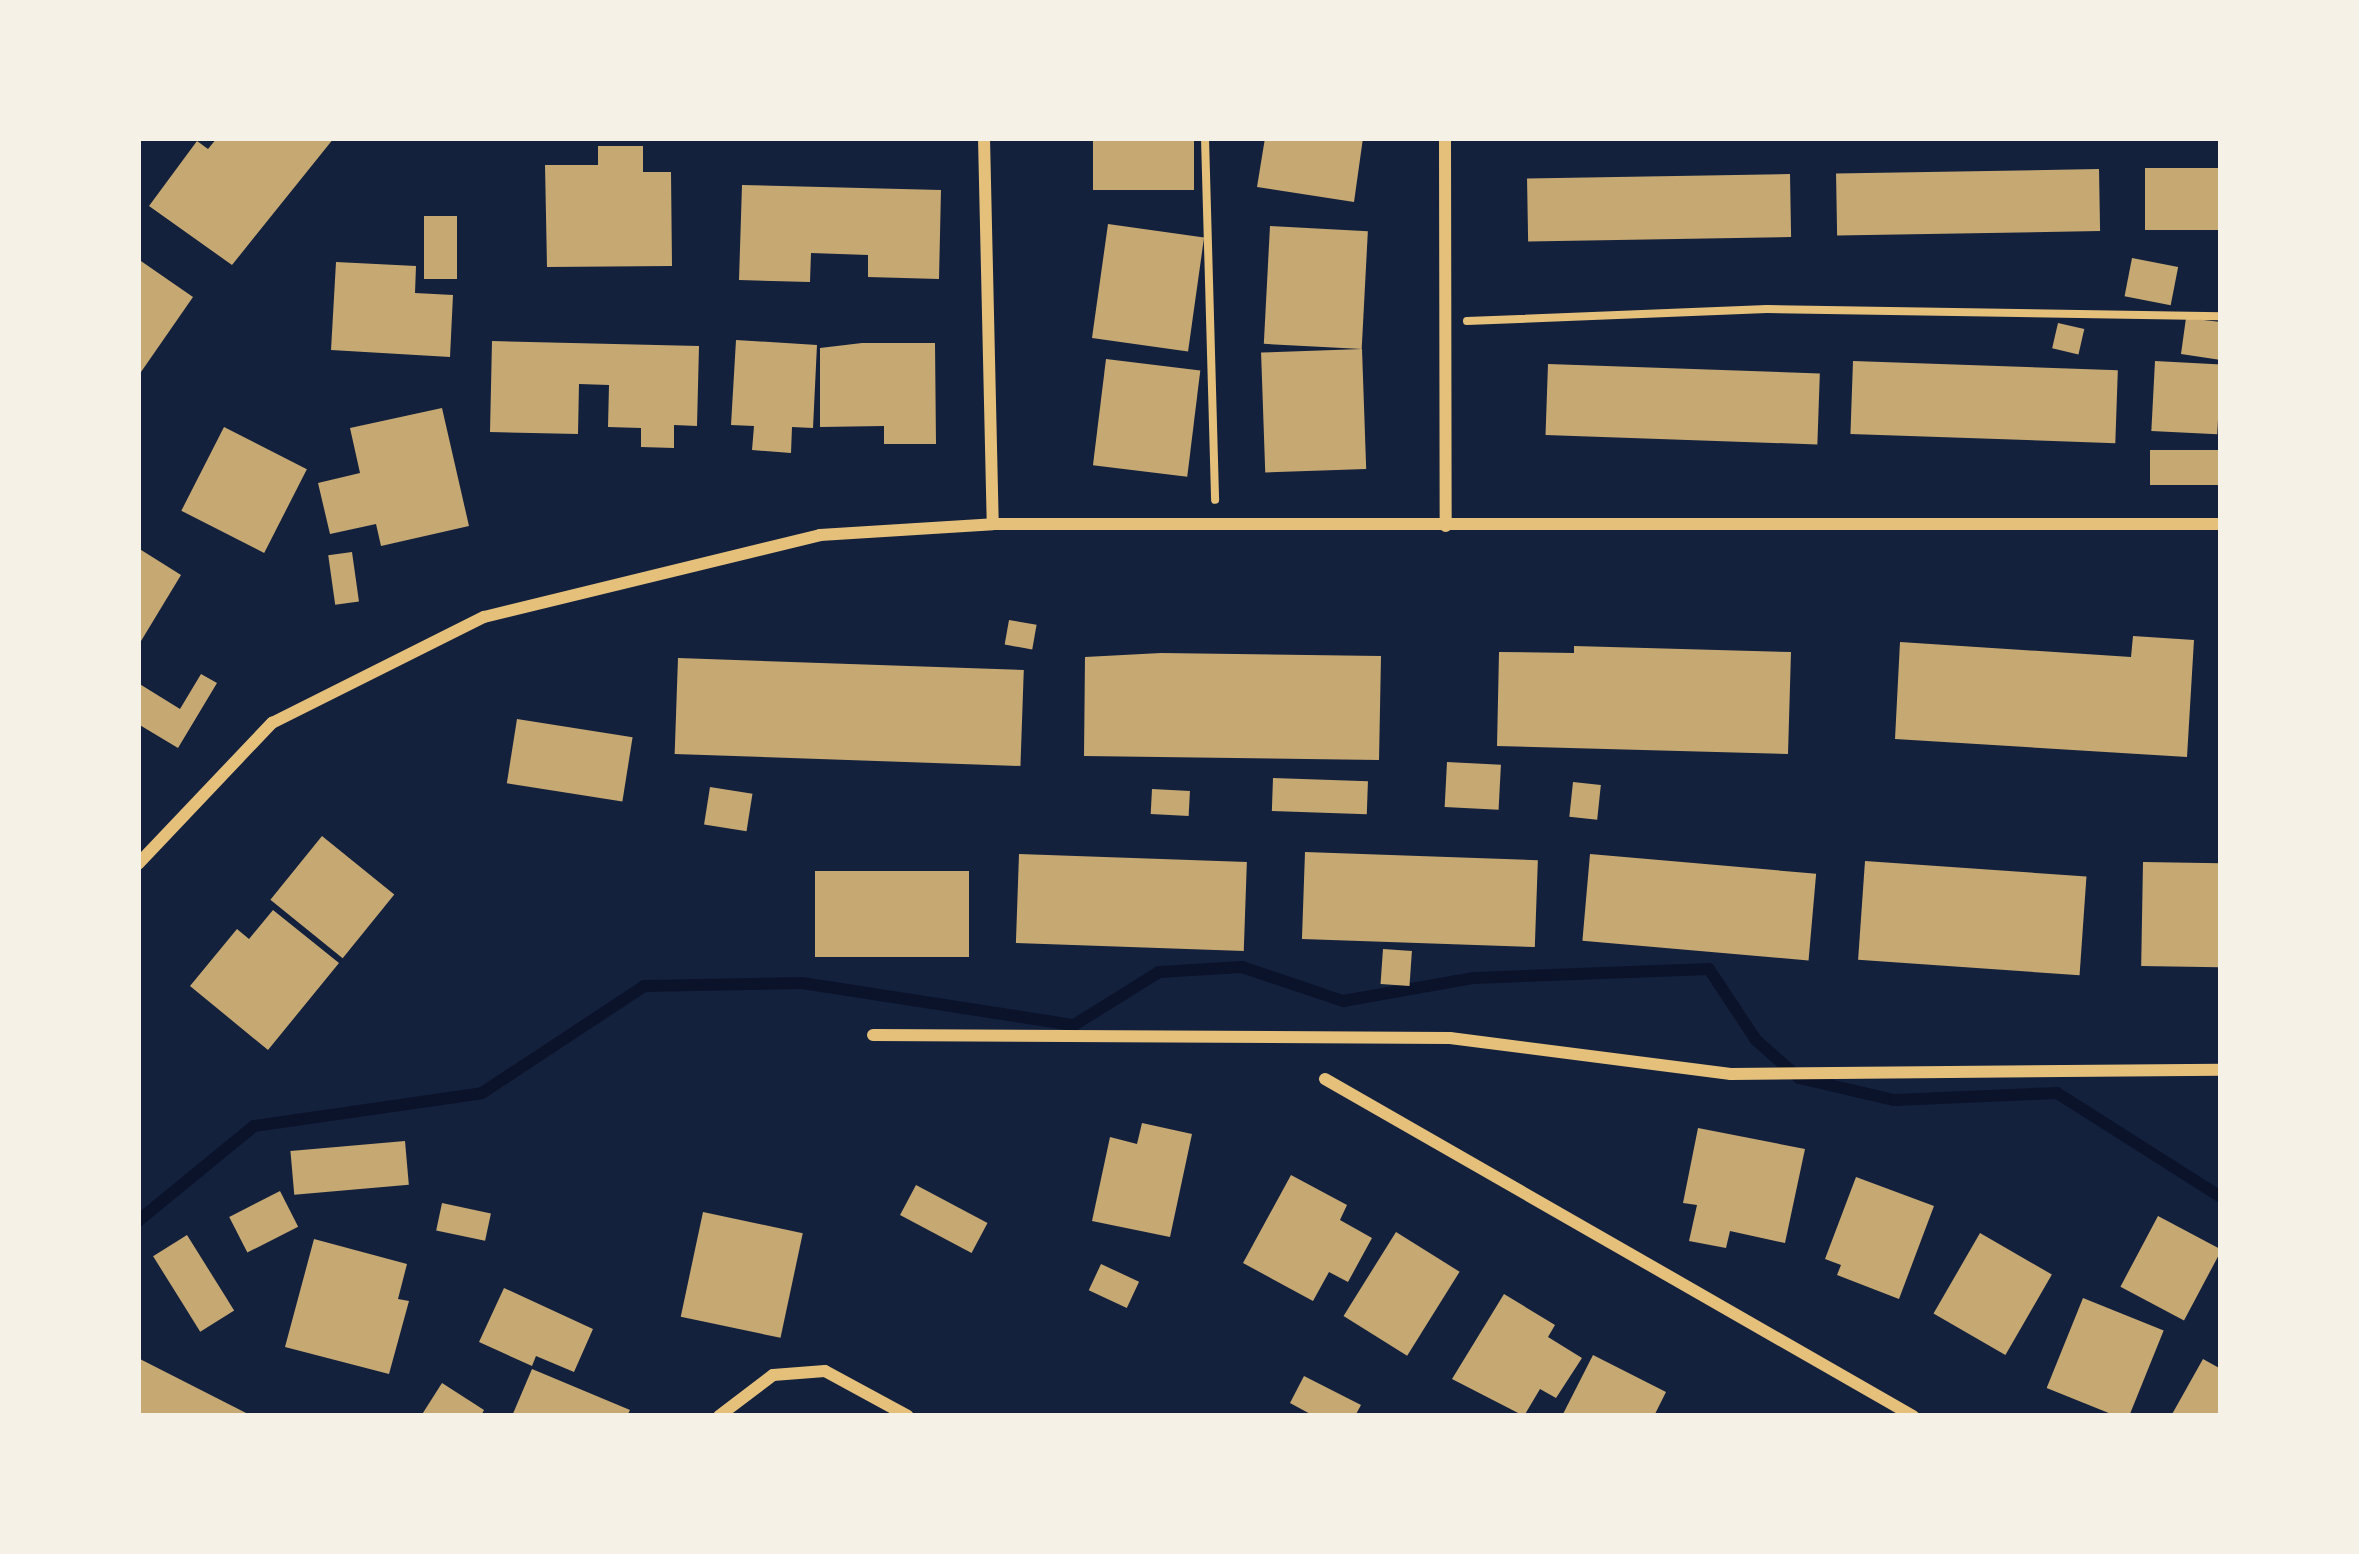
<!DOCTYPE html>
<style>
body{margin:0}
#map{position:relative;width:2359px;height:1554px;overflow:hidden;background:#14213d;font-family:"Source Sans 3",sans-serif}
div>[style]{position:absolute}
.stream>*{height:12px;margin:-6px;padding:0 6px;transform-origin:6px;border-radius:6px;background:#0b132b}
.building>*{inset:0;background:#c6a872;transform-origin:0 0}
.path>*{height:8px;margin:-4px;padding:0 4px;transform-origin:4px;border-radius:4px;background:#e5c07b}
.minor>*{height:12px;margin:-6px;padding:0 6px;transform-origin:6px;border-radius:6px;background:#e5c07b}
span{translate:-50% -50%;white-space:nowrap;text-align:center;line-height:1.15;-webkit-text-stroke:12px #f6f1e7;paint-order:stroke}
.frame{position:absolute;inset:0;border:141px solid #f6f1e7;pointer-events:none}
</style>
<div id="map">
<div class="stream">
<i style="left:138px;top:1221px;width:150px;rotate:-39.3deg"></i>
<i style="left:254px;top:1126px;width:230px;rotate:-8.2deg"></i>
<i style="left:482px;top:1093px;width:194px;rotate:-33.4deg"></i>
<i style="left:644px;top:986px;width:158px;rotate:-1.1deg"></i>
<i style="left:802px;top:983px;width:275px;rotate:8.8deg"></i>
<i style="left:1074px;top:1025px;width:100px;rotate:-31.9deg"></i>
<i style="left:1159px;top:972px;width:83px;rotate:-3.4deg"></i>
<i style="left:1242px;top:967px;width:107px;rotate:18.6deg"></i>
<i style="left:1343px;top:1001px;width:133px;rotate:-10deg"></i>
<i style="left:1474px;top:978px;width:235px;rotate:-2.2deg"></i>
<i style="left:1709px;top:969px;width:85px;rotate:56.5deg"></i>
<i style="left:1756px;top:1040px;width:57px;rotate:41.5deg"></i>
<i style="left:1799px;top:1078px;width:98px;rotate:13deg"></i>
<i style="left:1894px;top:1100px;width:163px;rotate:-2.5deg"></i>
<i style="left:2057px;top:1093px;width:194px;rotate:32.4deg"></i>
</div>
<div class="building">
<i style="clip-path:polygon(217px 138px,334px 138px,232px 265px,149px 206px,197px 141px,208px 149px)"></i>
<i style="left:1093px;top:138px;width:101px;height:52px"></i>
<i style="clip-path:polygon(1265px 138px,1363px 138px,1354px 202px,1257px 187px)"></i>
<i style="clip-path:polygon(598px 146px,643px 146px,643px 172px,671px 172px,672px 266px,547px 267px,545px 165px,598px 165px)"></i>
<i style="left:2145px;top:168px;width:76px;height:62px"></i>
<i style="left:2099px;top:169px;width:62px;height:263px;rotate:89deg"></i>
<i style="left:1790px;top:174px;width:63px;height:263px;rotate:89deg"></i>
<i style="clip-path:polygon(742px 185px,941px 190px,939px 279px,868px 277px,868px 255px,811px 253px,810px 282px,739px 280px)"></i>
<i style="left:424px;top:216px;width:33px;height:63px"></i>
<i style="left:1108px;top:224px;width:97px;height:115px;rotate:8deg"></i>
<i style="left:1270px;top:226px;width:98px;height:118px;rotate:3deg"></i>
<i style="left:2132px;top:258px;width:47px;height:39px;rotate:11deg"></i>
<i style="clip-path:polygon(138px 259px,193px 297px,141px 372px,138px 370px)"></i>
<i style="clip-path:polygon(336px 262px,416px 266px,415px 293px,453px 295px,450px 357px,331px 350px)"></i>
<i style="clip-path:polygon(2186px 318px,2221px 322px,2221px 360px,2181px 354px)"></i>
<i style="left:2058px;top:323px;width:27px;height:26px;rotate:13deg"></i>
<i style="clip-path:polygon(736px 340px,817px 345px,813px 428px,792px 427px,791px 453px,752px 450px,754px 426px,731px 425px)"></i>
<i style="clip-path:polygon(492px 341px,699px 346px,697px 426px,674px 425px,674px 448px,641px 447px,641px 428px,608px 427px,609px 385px,579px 384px,578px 434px,490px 432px)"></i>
<i style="clip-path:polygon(862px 343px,935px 343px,936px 444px,884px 444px,884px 426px,820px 427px,820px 348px)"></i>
<i style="left:1362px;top:349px;width:120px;height:101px;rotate:88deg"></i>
<i style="left:1106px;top:359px;width:95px;height:107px;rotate:7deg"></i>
<i style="left:1853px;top:361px;width:265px;height:73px;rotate:2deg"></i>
<i style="left:2155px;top:361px;width:66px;height:70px;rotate:3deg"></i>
<i style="left:1548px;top:364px;width:272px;height:71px;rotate:2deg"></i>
<i style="clip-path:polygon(442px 408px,469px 526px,381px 546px,376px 524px,330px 534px,318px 483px,360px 473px,350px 428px)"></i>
<i style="left:224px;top:427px;width:93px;height:94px;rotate:27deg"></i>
<i style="left:2221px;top:450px;width:35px;height:71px;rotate:90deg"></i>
<i style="clip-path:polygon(138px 548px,181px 575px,138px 646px)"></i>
<i style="left:352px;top:552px;width:50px;height:24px;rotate:82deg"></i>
<i style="left:1009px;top:620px;width:28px;height:25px;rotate:10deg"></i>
<i style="clip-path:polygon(2133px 636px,2194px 640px,2187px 757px,1895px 739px,1900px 642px,2131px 657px)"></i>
<i style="clip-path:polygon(1574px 646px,1791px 652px,1788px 754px,1497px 746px,1499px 652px,1574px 653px)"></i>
<i style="clip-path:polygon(1161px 653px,1381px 656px,1379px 760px,1084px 756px,1085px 657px)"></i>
<i style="left:678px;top:658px;width:346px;height:96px;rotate:2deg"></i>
<i style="clip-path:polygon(201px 674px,217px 683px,178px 748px,138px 724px,138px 683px,180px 709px)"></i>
<i style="left:517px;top:719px;width:117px;height:65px;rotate:9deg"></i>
<i style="left:1447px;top:762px;width:54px;height:45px;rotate:3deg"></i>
<i style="left:1273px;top:778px;width:95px;height:33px;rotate:2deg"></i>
<i style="left:1573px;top:782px;width:28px;height:35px;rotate:6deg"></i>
<i style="left:710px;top:787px;width:43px;height:38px;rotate:9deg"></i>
<i style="left:1152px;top:789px;width:38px;height:25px;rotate:3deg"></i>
<i style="left:322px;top:836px;width:93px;height:82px;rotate:39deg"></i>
<i style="left:1305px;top:852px;width:233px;height:87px;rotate:2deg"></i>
<i style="left:1019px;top:854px;width:228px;height:89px;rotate:2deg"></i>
<i style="left:1590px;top:854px;width:227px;height:87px;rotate:5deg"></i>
<i style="left:1865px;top:861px;width:222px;height:99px;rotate:4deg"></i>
<i style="left:2143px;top:862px;width:78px;height:104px;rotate:1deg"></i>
<i style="left:815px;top:871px;width:154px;height:86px"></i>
<i style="clip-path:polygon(273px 910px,339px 963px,268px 1050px,190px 986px,237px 929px,249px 939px)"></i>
<i style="left:1383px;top:949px;width:29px;height:35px;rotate:4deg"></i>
<i style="clip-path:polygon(1142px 1123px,1192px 1134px,1170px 1237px,1092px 1221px,1110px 1137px,1137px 1144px)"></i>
<i style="clip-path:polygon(1698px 1128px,1805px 1149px,1785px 1243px,1730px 1231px,1726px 1248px,1689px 1241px,1697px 1205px,1683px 1203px)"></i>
<i style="left:405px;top:1141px;width:44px;height:115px;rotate:85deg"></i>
<i style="clip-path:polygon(1291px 1175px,1347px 1205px,1340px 1220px,1372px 1238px,1348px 1282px,1329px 1272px,1313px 1301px,1243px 1263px)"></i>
<i style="clip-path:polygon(1856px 1177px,1934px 1206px,1899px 1299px,1837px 1275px,1841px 1265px,1825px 1259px)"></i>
<i style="left:916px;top:1185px;width:81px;height:34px;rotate:28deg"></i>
<i style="left:280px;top:1191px;width:40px;height:57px;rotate:63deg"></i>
<i style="left:442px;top:1203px;width:50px;height:28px;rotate:12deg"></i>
<i style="left:703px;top:1212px;width:102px;height:107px;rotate:12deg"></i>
<i style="left:2158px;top:1216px;width:72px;height:80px;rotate:28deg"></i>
<i style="left:1396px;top:1232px;width:75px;height:99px;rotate:32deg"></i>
<i style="left:1980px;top:1233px;width:83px;height:93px;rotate:30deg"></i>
<i style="left:187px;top:1235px;width:89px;height:40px;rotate:58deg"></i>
<i style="clip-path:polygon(314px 1239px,407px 1264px,398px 1299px,409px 1301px,389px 1374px,285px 1347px)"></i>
<i style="left:1101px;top:1264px;width:42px;height:29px;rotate:25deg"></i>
<i style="clip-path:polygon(504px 1288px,593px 1329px,574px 1372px,536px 1356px,532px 1366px,479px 1342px)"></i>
<i style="clip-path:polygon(1504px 1294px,1555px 1325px,1548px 1337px,1582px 1358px,1556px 1398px,1540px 1389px,1524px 1416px,1452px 1379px)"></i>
<i style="left:2083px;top:1298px;width:87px;height:97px;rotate:22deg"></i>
<i style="clip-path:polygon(1593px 1355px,1666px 1392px,1654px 1416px,1562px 1416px)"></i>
<i style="clip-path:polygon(138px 1358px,252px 1416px,138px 1416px)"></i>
<i style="clip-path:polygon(2203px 1359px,2221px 1369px,2221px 1416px,2171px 1416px)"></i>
<i style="clip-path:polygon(532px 1369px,630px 1410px,627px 1416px,512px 1416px)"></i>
<i style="clip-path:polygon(1304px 1376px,1361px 1405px,1355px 1416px,1314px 1416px,1290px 1403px)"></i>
<i style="clip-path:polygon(442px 1383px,484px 1410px,481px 1416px,421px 1416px)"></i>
</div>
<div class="path">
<i style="left:1205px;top:138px;width:362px;rotate:88.4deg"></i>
<i style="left:1467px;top:321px;width:300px;rotate:-2.3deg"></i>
<i style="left:1767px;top:309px;width:454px;rotate:0.9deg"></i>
</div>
<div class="minor">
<i style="left:984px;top:138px;width:386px;rotate:88.7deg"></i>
<i style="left:1445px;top:138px;width:388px;rotate:89.9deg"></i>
<i style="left:138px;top:864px;width:195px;rotate:-46.5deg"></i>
<i style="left:272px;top:723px;width:237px;rotate:-26.6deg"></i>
<i style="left:484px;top:617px;width:346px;rotate:-13.7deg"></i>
<i style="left:820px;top:535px;width:173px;rotate:-3.6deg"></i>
<i style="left:993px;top:524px;width:1228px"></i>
<i style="left:873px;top:1035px;width:577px;rotate:0.3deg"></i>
<i style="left:1450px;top:1038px;width:283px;rotate:7.3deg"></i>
<i style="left:1731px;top:1074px;width:490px;rotate:-0.5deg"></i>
<i style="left:1325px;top:1079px;width:678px;rotate:29.82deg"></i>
<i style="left:719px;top:1416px;width:68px;rotate:-37.2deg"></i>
<i style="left:773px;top:1375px;width:52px;rotate:-4.4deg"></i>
<i style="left:825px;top:1371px;width:94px;rotate:28.5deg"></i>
</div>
<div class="frame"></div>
</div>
